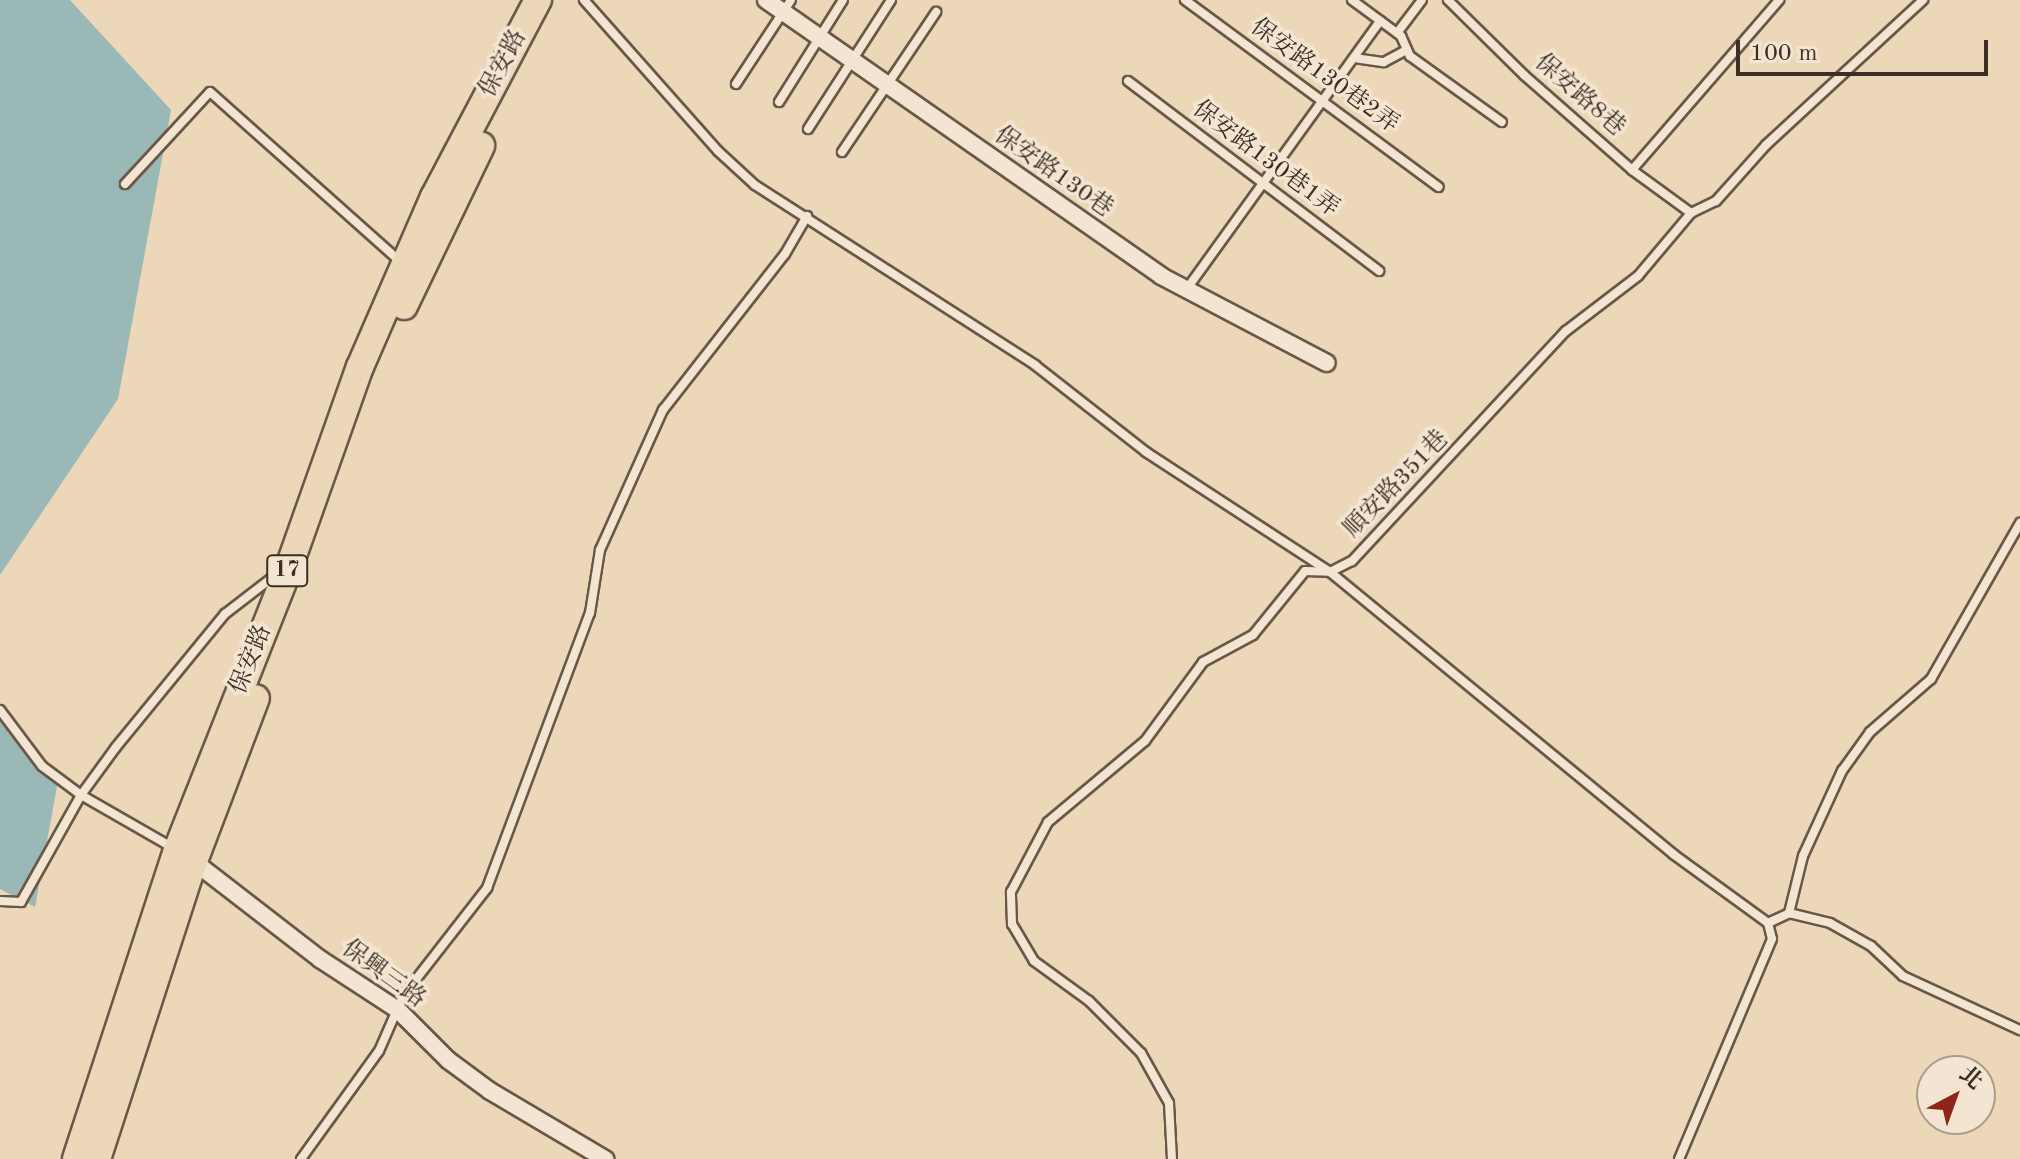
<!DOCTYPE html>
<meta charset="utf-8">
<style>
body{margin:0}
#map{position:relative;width:2020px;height:1159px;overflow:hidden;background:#ecd7b9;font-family:"Old Standard TT","Noto Serif TC",serif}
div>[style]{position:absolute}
.water>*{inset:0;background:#9ab8b5}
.roads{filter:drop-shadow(2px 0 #685848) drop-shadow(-2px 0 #685848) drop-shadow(0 2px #685848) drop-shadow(0 -2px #685848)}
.service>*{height:8px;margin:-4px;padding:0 4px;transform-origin:4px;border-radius:4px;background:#f3e5d2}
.minor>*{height:16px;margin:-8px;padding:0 8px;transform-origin:8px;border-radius:8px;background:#f3e5d2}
.primary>*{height:26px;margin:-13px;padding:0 13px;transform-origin:13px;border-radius:13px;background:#ecd7b9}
span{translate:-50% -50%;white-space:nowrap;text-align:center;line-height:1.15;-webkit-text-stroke:7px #f3e5d2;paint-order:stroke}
.shield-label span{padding:2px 6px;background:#f3e5d2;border:2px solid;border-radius:6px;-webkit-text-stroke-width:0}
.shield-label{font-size:22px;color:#3c2e22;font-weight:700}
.street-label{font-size:24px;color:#3c2e22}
.north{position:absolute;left:1916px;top:1055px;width:80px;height:80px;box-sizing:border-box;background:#f3e5d2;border:2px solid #aa9c8c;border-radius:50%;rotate:41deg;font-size:22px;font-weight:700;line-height:32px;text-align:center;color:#3c2e22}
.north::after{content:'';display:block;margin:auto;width:28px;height:36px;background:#8f2418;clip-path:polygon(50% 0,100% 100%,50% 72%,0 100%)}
.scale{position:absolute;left:1736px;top:40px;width:252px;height:36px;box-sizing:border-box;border:4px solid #3c2e22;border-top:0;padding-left:10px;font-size:24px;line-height:28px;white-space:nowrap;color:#3c2e22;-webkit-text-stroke:6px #f3e5d2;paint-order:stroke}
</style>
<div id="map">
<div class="water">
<i style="clip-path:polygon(0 0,70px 0,171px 110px,118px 399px,0 575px)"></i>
<i style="clip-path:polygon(0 716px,58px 781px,35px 907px,0 889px)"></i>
</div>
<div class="roads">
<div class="service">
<i style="left:584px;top:0;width:202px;rotate:48.4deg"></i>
<i style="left:718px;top:151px;width:50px;rotate:42.6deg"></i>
<i style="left:755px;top:185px;width:333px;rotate:32.7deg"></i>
<i style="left:1035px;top:365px;width:141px;rotate:38.1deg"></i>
<i style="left:1146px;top:452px;width:220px;rotate:33.1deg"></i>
<i style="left:1330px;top:572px;width:444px;rotate:39.4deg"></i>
<i style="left:1673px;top:854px;width:117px;rotate:36deg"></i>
<i style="left:1768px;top:923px;width:16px;rotate:76deg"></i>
<i style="left:1772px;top:939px;width:239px;rotate:112.9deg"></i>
<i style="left:1185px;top:0;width:315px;rotate:36.4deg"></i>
<i style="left:1352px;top:0;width:61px;rotate:36.3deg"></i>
<i style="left:1401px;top:36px;width:22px;rotate:66deg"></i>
<i style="left:1410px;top:56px;width:113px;rotate:35.7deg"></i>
<i style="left:1448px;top:0;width:107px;rotate:44.6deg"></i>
<i style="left:1524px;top:75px;width:144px;rotate:41.3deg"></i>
<i style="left:1632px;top:170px;width:73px;rotate:36.1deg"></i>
<i style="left:1397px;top:33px;width:41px;rotate:-52.9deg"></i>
<i style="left:1354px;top:58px;width:30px;rotate:8deg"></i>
<i style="left:1384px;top:62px;width:26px;rotate:-28deg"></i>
<i style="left:1128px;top:81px;width:315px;rotate:37.1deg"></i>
<i style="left:736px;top:84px;width:100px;rotate:-56.8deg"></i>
<i style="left:779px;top:102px;width:120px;rotate:-57.9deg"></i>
<i style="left:808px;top:129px;width:153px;rotate:-57.2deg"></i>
<i style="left:842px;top:152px;width:169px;rotate:-56.1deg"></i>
<i style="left:1632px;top:170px;width:225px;rotate:-49.1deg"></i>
<i style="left:125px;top:184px;width:125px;rotate:-47.3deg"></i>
<i style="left:210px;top:92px;width:257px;rotate:41.7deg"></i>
<i style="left:1186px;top:290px;width:332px;rotate:-54.2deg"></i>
<i style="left:0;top:710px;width:70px;rotate:53.1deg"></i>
<i style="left:42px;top:766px;width:49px;rotate:36.6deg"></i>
<i style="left:81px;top:795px;width:106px;rotate:29.9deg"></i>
<i style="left:0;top:901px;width:21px;rotate:3deg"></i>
<i style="left:21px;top:902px;width:123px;rotate:-60.7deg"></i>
<i style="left:81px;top:795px;width:59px;rotate:-53.9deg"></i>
<i style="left:116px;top:747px;width:172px;rotate:-50.7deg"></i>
<i style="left:225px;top:614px;width:67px;rotate:-37.7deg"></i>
<i style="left:1789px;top:913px;width:42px;rotate:13.7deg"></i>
<i style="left:1830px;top:923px;width:47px;rotate:29.3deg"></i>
<i style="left:1871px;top:946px;width:44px;rotate:43.2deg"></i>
<i style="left:1903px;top:976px;width:129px;rotate:24.8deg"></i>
<i style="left:1768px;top:923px;width:23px;rotate:-25deg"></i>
<i style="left:1789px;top:913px;width:59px;rotate:-76.2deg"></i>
<i style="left:1803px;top:856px;width:94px;rotate:-65.4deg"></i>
<i style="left:1842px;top:771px;width:48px;rotate:-54.3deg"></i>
<i style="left:1870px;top:732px;width:81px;rotate:-41deg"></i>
<i style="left:1931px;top:679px;width:180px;rotate:-60.3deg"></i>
<i style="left:301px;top:1159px;width:133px;rotate:-54.2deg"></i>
<i style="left:379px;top:1051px;width:60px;rotate:-66.4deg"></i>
<i style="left:403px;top:996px;width:137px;rotate:-52.1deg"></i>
<i style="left:487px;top:888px;width:294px;rotate:-69.5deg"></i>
<i style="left:590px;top:613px;width:64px;rotate:-81deg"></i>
<i style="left:600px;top:550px;width:154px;rotate:-65.8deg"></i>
<i style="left:663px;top:410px;width:198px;rotate:-52deg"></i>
<i style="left:785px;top:254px;width:44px;rotate:-59.9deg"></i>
<i style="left:1172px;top:1159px;width:56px;rotate:-93.1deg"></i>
<i style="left:1169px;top:1103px;width:57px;rotate:-119.2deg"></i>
<i style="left:1141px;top:1053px;width:74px;rotate:-135deg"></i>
<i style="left:1089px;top:1001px;width:68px;rotate:-144deg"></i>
<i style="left:1034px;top:961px;width:43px;rotate:-120.7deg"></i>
<i style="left:1012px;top:924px;width:32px;rotate:-92deg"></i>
<i style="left:1011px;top:892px;width:79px;rotate:-62.1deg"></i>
<i style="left:1048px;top:822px;width:126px;rotate:-39.9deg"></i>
<i style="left:1145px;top:741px;width:98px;rotate:-53.7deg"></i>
<i style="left:1203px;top:662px;width:57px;rotate:-28.4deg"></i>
<i style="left:1253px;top:635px;width:82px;rotate:-50.9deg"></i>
<i style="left:1305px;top:571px;width:25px;rotate:2deg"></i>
<i style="left:1330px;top:572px;width:25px;rotate:-27deg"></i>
<i style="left:1352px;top:561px;width:314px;rotate:-47.1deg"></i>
<i style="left:1566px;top:331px;width:91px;rotate:-37.4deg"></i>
<i style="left:1638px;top:276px;width:82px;rotate:-49.9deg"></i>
<i style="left:1691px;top:213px;width:28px;rotate:-26deg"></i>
<i style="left:1716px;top:201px;width:75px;rotate:-48.2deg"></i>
<i style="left:1766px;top:145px;width:214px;rotate:-42.7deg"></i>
</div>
<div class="minor">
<i style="left:766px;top:0;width:482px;rotate:34.9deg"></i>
<i style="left:1161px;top:276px;width:187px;rotate:27.7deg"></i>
<i style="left:188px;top:857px;width:167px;rotate:37.7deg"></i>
<i style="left:320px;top:959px;width:93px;rotate:33.2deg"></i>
<i style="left:398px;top:1010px;width:71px;rotate:45deg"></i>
<i style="left:448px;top:1060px;width:52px;rotate:36.4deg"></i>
<i style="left:490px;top:1091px;width:134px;rotate:30.6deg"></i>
</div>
<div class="primary">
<i style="left:404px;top:306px;width:178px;rotate:-64.3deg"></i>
<i style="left:76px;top:1159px;width:325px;rotate:-71.9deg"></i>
<i style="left:177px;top:850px;width:304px;rotate:-68.4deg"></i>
<i style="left:289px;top:567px;width:212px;rotate:-70.5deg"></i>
<i style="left:360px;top:367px;width:185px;rotate:-66.5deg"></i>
<i style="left:434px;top:197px;width:223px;rotate:-62.2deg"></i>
<i style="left:97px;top:1159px;width:313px;rotate:-72deg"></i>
<i style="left:194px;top:861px;width:174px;rotate:-69.2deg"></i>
</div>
</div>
<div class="shield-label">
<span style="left:287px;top:571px">17</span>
</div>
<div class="street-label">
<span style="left:504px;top:64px;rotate:-62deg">保安路</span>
<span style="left:1324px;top:77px;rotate:36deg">保安路130巷2弄</span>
<span style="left:1579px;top:96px;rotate:41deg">保安路8巷</span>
<span style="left:1265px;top:160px;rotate:37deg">保安路130巷1弄</span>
<span style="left:1053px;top:173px;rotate:35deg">保安路130巷</span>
<span style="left:1397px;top:485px;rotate:-46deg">順安路351巷</span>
<span style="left:252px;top:660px;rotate:-68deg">保安路</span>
<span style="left:383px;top:975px;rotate:36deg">保興三路</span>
</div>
<div class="north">北</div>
<div class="scale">100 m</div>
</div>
